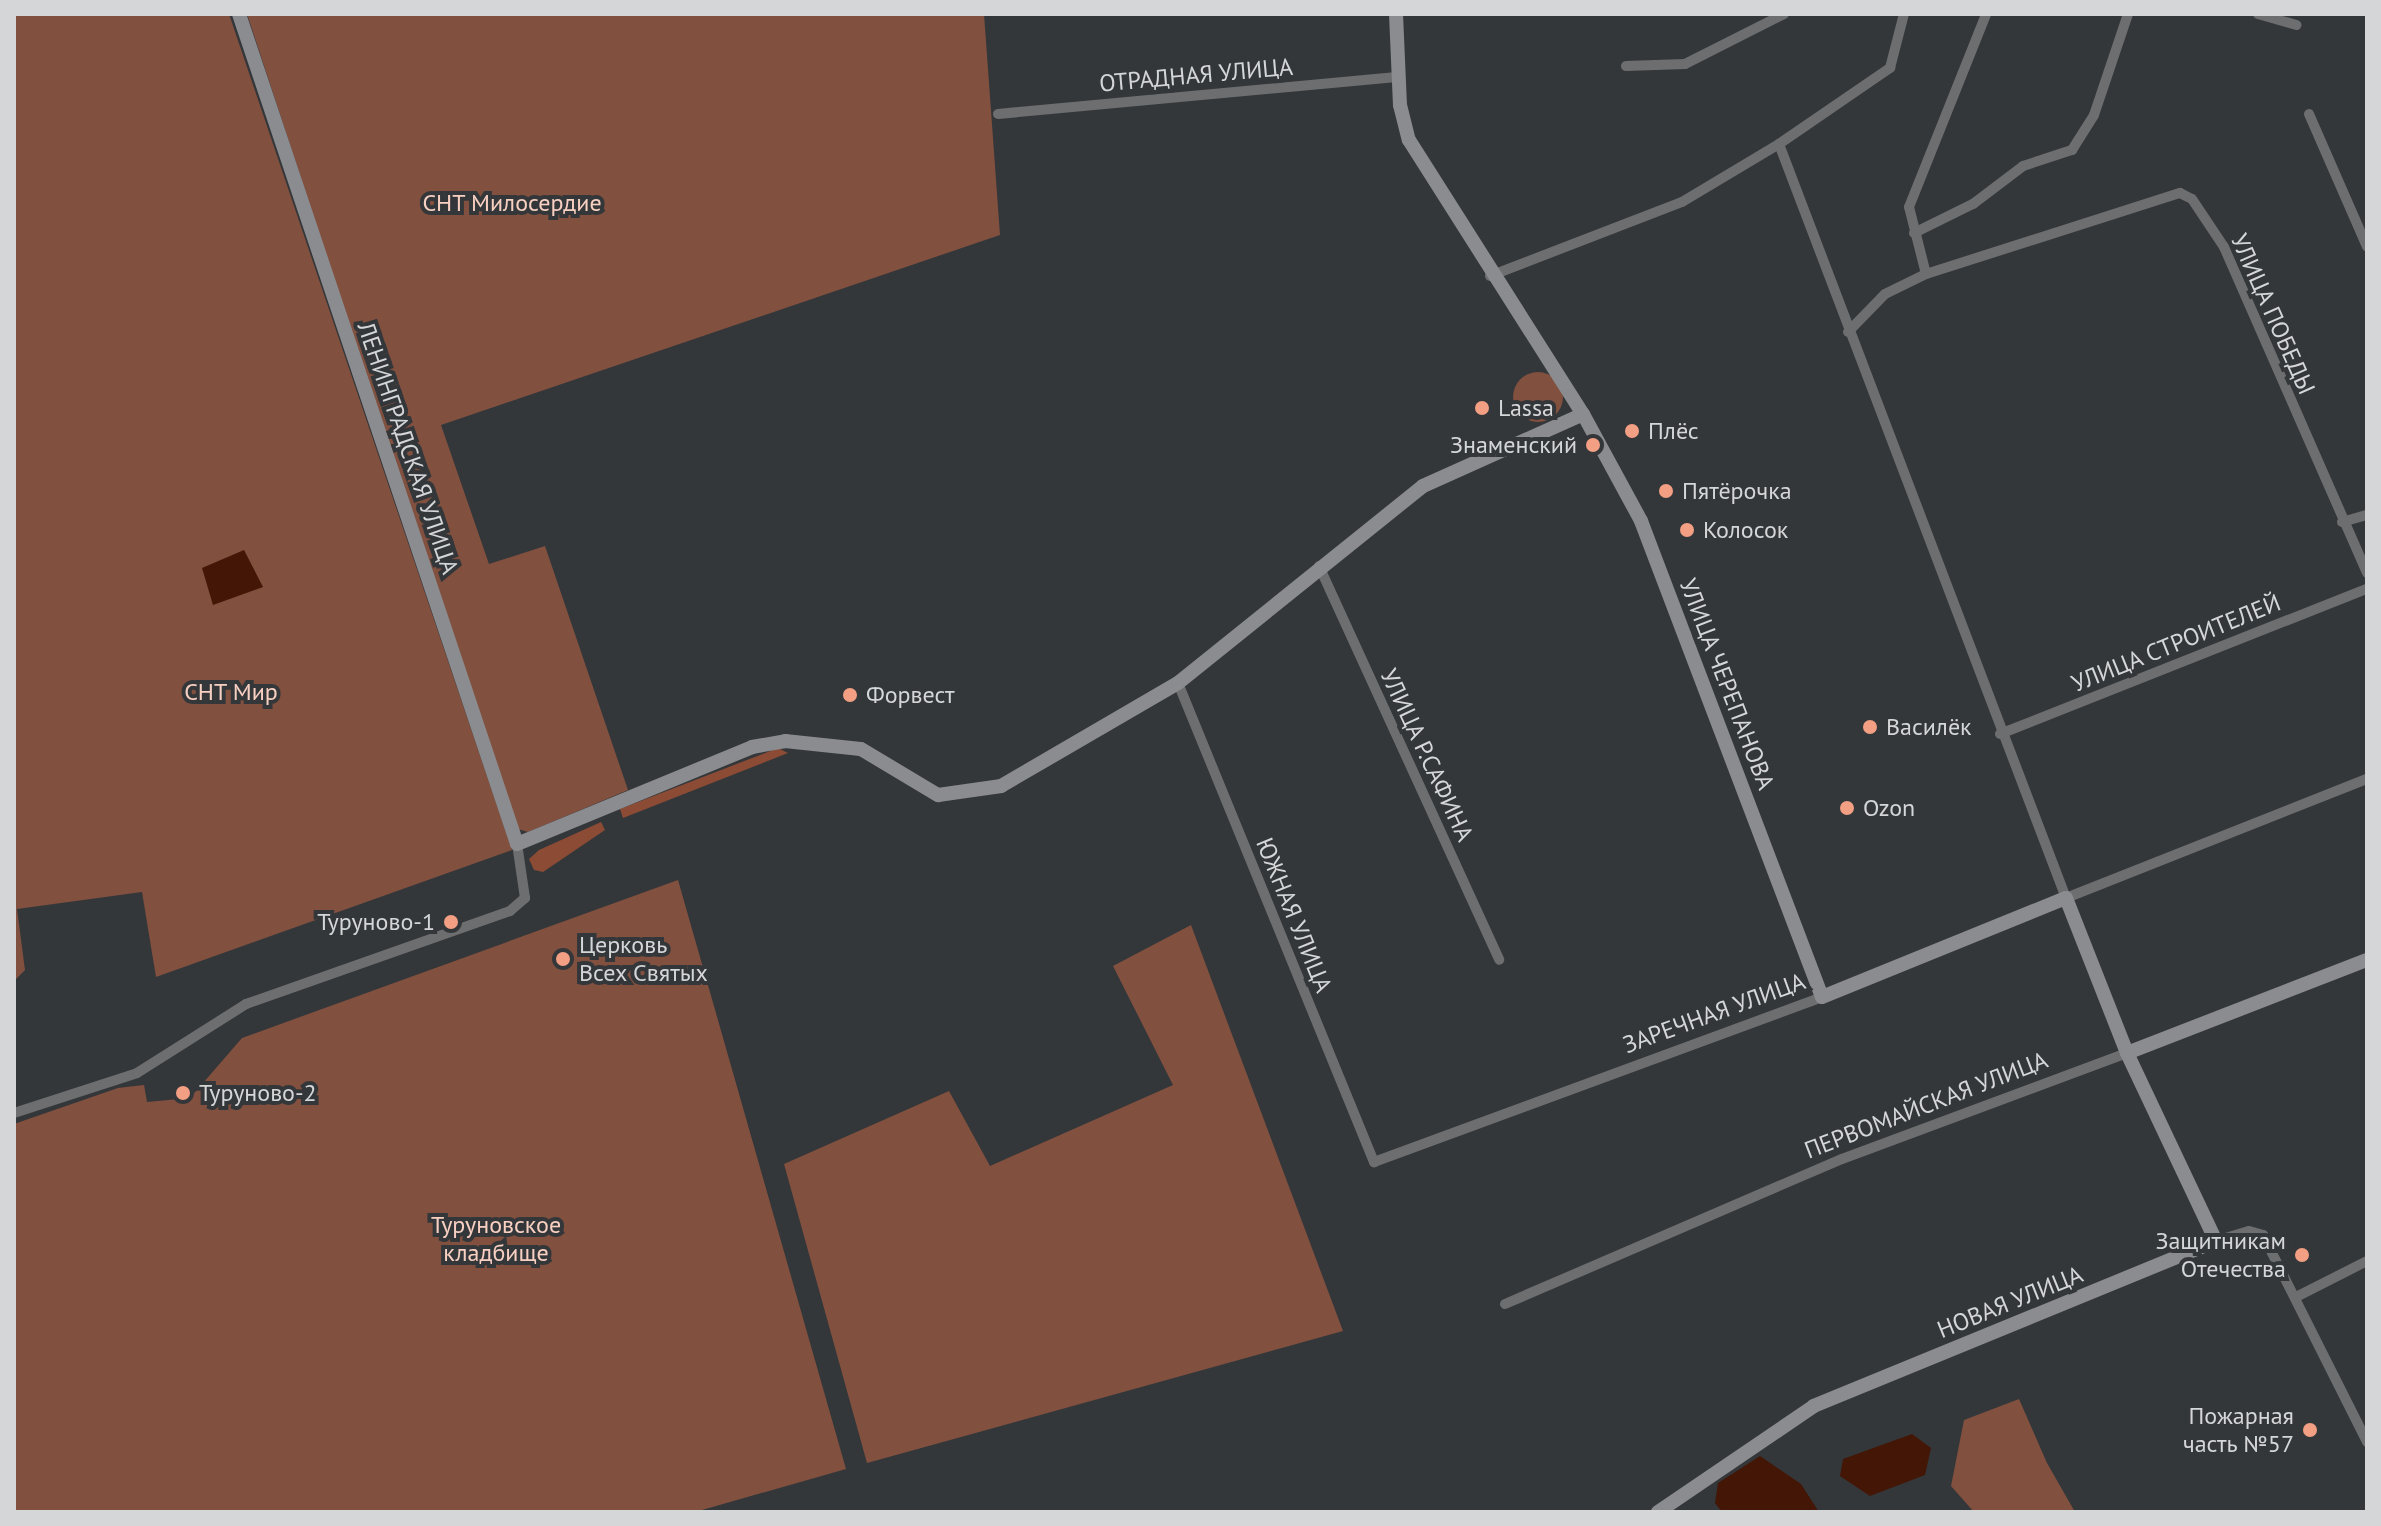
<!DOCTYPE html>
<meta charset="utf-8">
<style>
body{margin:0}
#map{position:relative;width:2381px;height:1526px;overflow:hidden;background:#34373a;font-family:"PT Sans",sans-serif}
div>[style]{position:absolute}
.green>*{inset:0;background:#81503f}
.round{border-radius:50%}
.forest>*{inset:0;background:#8b4b35}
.water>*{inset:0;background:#431605}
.street>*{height:10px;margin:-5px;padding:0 5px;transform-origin:5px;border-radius:5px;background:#6d6e6f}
.secondary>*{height:14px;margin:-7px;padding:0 7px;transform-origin:7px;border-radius:7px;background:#8b8c8f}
.dots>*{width:22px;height:22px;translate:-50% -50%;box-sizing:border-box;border:4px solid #34373a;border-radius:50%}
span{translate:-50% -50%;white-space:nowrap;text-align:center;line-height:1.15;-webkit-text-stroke:8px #34373a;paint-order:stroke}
.street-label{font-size:24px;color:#d5d6d8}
.park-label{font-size:24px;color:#f8d0c2}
.poi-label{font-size:24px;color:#d5d6d8}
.left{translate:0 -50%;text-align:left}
.right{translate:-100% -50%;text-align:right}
.frame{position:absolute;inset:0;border:16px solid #d5d6d8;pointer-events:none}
</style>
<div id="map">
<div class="green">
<i style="clip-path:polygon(14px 14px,229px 14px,512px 850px,156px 977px,142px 892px,17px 909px,25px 970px,14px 981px)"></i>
<i style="clip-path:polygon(247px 14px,984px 14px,1000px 235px,441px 425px,489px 564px,545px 546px,628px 790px,528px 832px,515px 828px)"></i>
<i class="round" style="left:1513px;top:372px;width:50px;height:50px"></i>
<i style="clip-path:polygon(678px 880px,846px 1469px,695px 1512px,14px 1512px,14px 1124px,118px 1088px,144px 1085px,147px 1102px,190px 1098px,242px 1038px)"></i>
<i style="clip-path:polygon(1191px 925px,1343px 1331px,867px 1463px,784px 1164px,949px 1091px,990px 1166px,1173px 1085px,1113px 966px)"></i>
<i style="clip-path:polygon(2019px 1399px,2047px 1463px,2075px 1512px,1974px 1512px,1951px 1486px,1964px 1420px)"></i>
</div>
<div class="forest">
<i style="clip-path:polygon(778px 748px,788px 753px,623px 818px,620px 809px)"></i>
<i style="clip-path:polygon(601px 822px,605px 830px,543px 872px,534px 870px,529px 859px,539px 850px)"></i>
</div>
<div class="water">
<i style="clip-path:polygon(244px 550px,263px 587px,213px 605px,202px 568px)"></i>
<i style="clip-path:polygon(1912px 1434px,1931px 1448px,1925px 1475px,1870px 1496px,1840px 1476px,1843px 1459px)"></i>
<i style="clip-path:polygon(1760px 1456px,1801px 1484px,1819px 1512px,1722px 1512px,1715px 1503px,1718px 1483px)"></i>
</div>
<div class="street">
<i style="left:2258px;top:14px;width:40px;rotate:16deg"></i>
<i style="left:1626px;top:66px;width:59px;rotate:-1.9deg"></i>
<i style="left:1685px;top:64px;width:111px;rotate:-26.8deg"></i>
<i style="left:998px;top:114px;width:403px;rotate:-5.3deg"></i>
<i style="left:2309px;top:114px;width:145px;rotate:66.4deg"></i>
<i style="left:1779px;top:144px;width:807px;rotate:69.16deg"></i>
<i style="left:2066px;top:898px;width:324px;rotate:-21.6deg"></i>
<i style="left:1914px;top:233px;width:66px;rotate:-26.2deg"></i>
<i style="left:1973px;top:204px;width:63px;rotate:-37.2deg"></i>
<i style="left:2023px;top:166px;width:52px;rotate:-18.1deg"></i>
<i style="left:2072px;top:150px;width:41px;rotate:-57.8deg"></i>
<i style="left:2094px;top:115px;width:107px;rotate:-71.4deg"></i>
<i style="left:1926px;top:274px;width:69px;rotate:-104.2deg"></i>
<i style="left:1909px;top:207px;width:208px;rotate:-68.2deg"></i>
<i style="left:1490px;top:276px;width:206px;rotate:-21.1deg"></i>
<i style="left:1682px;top:202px;width:113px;rotate:-30.9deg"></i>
<i style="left:1779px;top:144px;width:135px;rotate:-34.4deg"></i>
<i style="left:1890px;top:68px;width:56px;rotate:-75.5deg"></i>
<i style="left:1848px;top:332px;width:53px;rotate:-45.8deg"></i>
<i style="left:1885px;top:294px;width:46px;rotate:-26deg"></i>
<i style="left:1926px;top:274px;width:267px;rotate:-17.7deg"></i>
<i style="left:2180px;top:193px;width:13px;rotate:27deg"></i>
<i style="left:2192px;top:199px;width:58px;rotate:56.3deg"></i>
<i style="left:2224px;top:247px;width:356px;rotate:66.3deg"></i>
<i style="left:2342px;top:522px;width:26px;rotate:-16deg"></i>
<i style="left:1319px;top:566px;width:433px;rotate:65.4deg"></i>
<i style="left:1178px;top:683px;width:518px;rotate:67.75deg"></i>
<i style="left:1374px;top:1162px;width:477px;rotate:-20.2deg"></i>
<i style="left:2000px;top:734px;width:395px;rotate:-21.6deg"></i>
<i style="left:14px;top:1113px;width:129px;rotate:-18deg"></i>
<i style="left:137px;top:1073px;width:129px;rotate:-32.3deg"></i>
<i style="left:246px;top:1004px;width:280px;rotate:-19.4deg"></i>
<i style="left:510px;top:911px;width:20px;rotate:-41deg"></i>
<i style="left:525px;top:898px;width:55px;rotate:-98.4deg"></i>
<i style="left:2216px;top:1241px;width:34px;rotate:-17deg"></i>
<i style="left:2249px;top:1231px;width:15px;rotate:16deg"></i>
<i style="left:2263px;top:1235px;width:232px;rotate:63.3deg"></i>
<i style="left:2298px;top:1296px;width:77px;rotate:-26.9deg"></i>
<i style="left:1505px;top:1304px;width:367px;rotate:-23.3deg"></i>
<i style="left:1842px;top:1159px;width:304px;rotate:-20.4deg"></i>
</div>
<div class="secondary">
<i style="left:239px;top:14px;width:875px;rotate:71.48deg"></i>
<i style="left:517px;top:844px;width:254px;rotate:-22.4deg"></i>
<i style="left:752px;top:747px;width:34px;rotate:-10deg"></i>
<i style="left:785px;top:741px;width:76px;rotate:6deg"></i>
<i style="left:861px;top:749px;width:90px;rotate:30.9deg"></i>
<i style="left:938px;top:795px;width:64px;rotate:-8.1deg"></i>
<i style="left:1001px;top:786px;width:205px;rotate:-30.2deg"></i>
<i style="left:1178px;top:683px;width:314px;rotate:-38.8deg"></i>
<i style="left:1423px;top:486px;width:175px;rotate:-24.2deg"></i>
<i style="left:1396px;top:14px;width:91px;rotate:87.5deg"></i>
<i style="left:1400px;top:105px;width:36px;rotate:76deg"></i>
<i style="left:1409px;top:140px;width:325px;rotate:57.6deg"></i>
<i style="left:1583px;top:414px;width:122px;rotate:61.5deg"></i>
<i style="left:1641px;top:521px;width:509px;rotate:69.18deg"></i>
<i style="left:1822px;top:997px;width:263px;rotate:-22.1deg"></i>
<i style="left:2066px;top:898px;width:167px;rotate:68.5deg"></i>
<i style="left:2127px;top:1053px;width:208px;rotate:64.7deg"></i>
<i style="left:2216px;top:1241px;width:435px;rotate:157.7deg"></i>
<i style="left:1814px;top:1406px;width:189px;rotate:145.8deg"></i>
<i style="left:2127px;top:1053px;width:257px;rotate:-21.2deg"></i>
</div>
<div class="dots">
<i style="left:1482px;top:408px;background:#f39f83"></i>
<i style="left:1632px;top:431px;background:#f39f83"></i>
<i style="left:1593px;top:445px;background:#f39f83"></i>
<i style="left:1666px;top:491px;background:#f39f83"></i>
<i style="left:1687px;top:530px;background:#f39f83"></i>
<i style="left:850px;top:695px;background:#f39f83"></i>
<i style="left:1870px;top:727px;background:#f39f83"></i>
<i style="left:1847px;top:808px;background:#f39f83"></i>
<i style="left:451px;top:922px;background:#f39f83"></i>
<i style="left:563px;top:959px;background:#f39f83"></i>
<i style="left:183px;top:1093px;background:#f39f83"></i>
<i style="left:2302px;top:1255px;background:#f39f83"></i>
<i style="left:2310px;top:1430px;background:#f39f83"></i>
</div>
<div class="street-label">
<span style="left:1196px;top:75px;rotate:-5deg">ОТРАДНАЯ УЛИЦА</span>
<span style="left:2273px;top:314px;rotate:66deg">УЛИЦА ПОБЕДЫ</span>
<span style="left:408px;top:448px;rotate:71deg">ЛЕНИНГРАДСКАЯ УЛИЦА</span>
<span style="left:2176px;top:643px;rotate:-22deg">УЛИЦА СТРОИТЕЛЕЙ</span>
<span style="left:1727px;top:684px;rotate:69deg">УЛИЦА ЧЕРЕПАНОВА</span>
<span style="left:1427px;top:755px;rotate:65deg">УЛИЦА Р.САФИНА</span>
<span style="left:1294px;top:915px;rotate:68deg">ЮЖНАЯ УЛИЦА</span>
<span style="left:1714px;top:1013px;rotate:-20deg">ЗАРЕЧНАЯ УЛИЦА</span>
<span style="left:1926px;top:1105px;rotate:-21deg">ПЕРВОМАЙСКАЯ УЛИЦА</span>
<span style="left:2010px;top:1302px;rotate:-22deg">НОВАЯ УЛИЦА</span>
</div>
<div class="park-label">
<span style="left:512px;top:203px">СНТ Милосердие</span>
<span style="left:231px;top:692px">СНТ Мир</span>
<span style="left:496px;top:1239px">Туруновское<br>кладбище</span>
</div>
<div class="poi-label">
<span class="left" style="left:1498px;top:408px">Lassa</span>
<span class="left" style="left:1648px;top:431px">Плёс</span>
<span class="right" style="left:1577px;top:445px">Знаменский</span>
<span class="left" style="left:1682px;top:491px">Пятёрочка</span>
<span class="left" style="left:1703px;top:530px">Колосок</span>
<span class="left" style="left:866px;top:695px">Форвест</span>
<span class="left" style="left:1886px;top:727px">Василёк</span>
<span class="left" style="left:1863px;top:808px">Ozon</span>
<span class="right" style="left:435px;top:922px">Туруново-1</span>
<span class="left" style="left:579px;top:959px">Церковь<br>Всех Святых</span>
<span class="left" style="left:199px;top:1093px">Туруново-2</span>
<span class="right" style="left:2286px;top:1255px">Защитникам<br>Отечества</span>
<span class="right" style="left:2294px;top:1430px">Пожарная<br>часть №57</span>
</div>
<div class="frame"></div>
</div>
